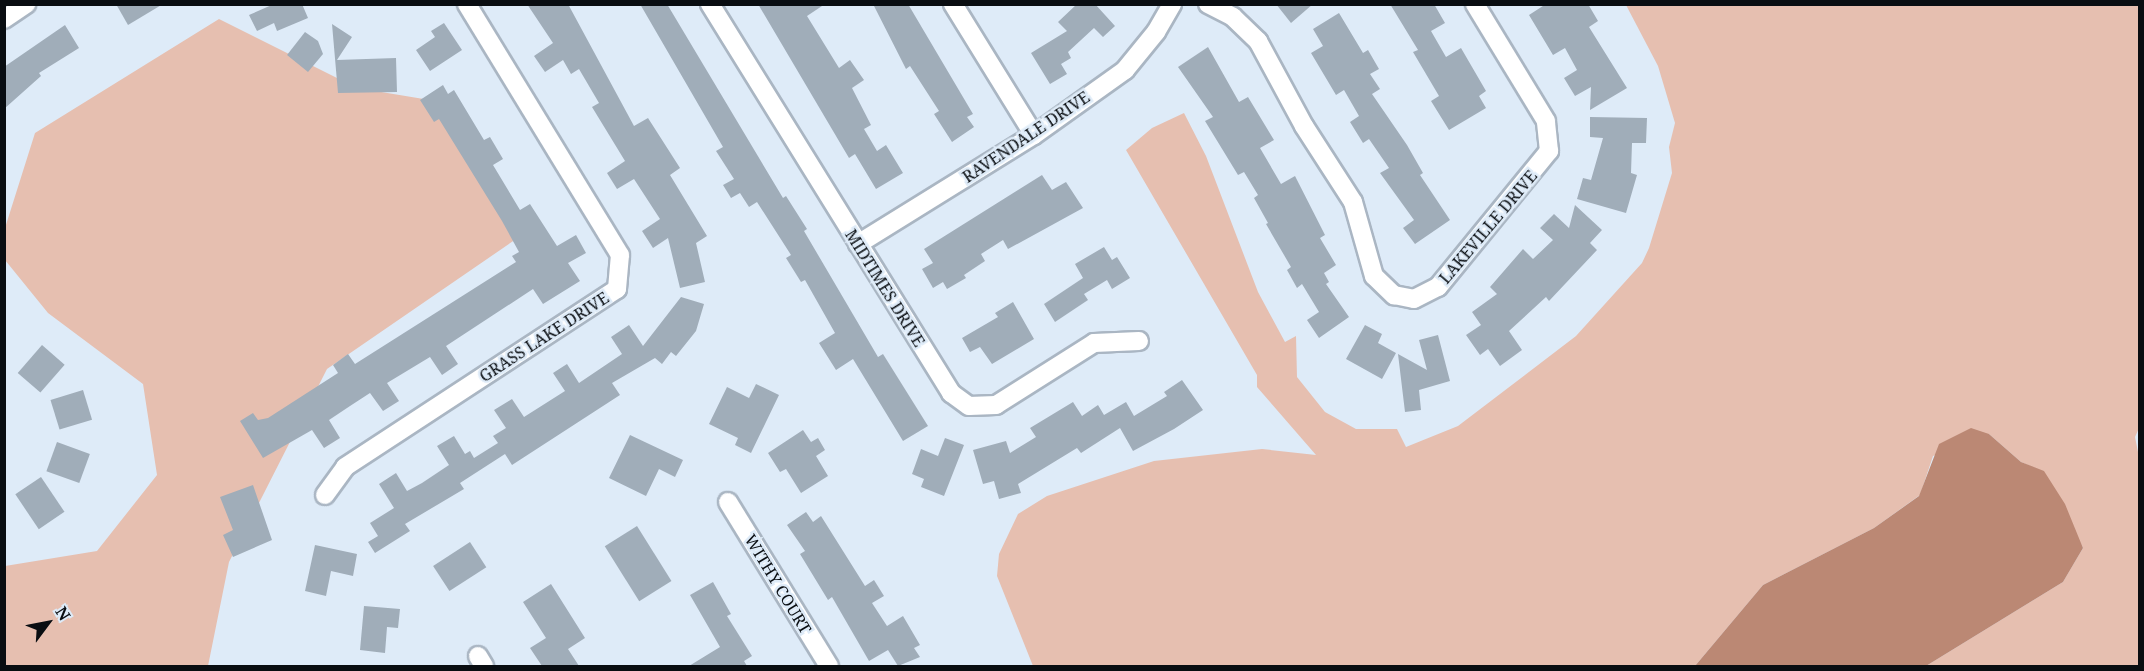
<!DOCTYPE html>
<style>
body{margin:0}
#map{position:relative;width:2144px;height:671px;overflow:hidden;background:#deebf8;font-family:"Noto Serif",serif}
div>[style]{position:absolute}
.green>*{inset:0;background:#e6bfb0}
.water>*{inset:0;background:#bb8874}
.building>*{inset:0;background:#a0adb9;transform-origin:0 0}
.roads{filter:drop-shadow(2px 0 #aab6c3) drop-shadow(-2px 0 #aab6c3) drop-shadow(0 2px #aab6c3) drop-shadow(0 -2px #aab6c3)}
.street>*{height:18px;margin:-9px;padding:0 9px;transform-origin:9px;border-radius:9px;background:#fff}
span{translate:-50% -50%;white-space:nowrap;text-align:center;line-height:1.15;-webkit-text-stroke:5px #deebf8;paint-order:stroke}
.street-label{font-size:16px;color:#090d11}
.frame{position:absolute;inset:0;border:6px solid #090d11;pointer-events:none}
.north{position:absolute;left:18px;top:593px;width:60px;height:60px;-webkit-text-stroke:4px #deebf8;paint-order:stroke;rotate:58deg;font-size:16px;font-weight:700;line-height:24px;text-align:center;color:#090d11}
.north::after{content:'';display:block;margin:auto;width:21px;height:27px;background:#090d11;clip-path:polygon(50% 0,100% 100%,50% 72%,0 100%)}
</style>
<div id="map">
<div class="green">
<i style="clip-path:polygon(1626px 5px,2139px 5px,2140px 426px,2135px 437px,2140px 462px,2139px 666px,1926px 666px,2063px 582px,2083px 548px,2044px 472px,2021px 462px,1989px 434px,1933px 456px,1920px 495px,1874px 528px,1763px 585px,1695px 666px,1033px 666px,997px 576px,999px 554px,1018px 514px,1047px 496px,1154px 461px,1262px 449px,1316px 455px,1257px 387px,1257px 375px,1126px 150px,1152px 128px,1184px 113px,1206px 156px,1258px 292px,1285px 342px,1296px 336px,1297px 377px,1325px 412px,1356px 429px,1397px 429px,1406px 447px,1458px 426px,1576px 336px,1642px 263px,1649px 248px,1672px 173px,1669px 147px,1675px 123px,1658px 66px)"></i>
<i style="clip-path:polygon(219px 19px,357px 88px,460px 105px,522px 235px,327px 369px,229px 562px,208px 666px,5px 666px,5px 566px,97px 551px,157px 475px,143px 384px,48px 313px,5px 260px,5px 228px,35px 133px)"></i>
</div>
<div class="water">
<i style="clip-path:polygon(1971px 428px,1989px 434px,2021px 462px,2044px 471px,2065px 504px,2083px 548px,2063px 582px,1926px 666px,1695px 666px,1763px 585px,1874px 528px,1919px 496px,1939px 444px)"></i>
</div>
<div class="building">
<i style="clip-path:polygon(116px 4px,163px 4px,128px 25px)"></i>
<i style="clip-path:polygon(274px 4px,302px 4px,308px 18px,277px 31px,274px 23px,257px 31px,249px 15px)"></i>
<i style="clip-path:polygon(527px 4px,568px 4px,634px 126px,648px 118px,680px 168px,670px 175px,707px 236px,696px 243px,705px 282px,680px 288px,668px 238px,653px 248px,642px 231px,660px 219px,634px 179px,617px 189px,607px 173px,625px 161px,592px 107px,599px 103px,579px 69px,571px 74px,563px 60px,545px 72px,534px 56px,553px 43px)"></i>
<i style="clip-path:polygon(640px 4px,667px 4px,783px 198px,786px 196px,807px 229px,804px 231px,878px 357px,883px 354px,928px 426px,903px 441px,853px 359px,836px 370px,819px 343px,835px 333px,805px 280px,801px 282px,786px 258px,791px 255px,757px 202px,749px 207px,740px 193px,731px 198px,723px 185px,734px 179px,716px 151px,723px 147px)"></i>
<i style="clip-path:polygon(758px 4px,825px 4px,807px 16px,839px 68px,850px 60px,864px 80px,852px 88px,871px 125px,864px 129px,877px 151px,886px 145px,903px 173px,876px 189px,855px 154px,849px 158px)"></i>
<i style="clip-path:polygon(873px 4px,908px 4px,973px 114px,967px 117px,974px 127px,952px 142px,934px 114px,939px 111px,910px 66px,906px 69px)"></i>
<i style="clip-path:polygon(1077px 4px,1095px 4px,1115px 26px,1103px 37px,1094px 28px,1068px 52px,1071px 58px,1061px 64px,1067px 74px,1050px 84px,1031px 53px,1067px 31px,1058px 22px)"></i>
<i style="clip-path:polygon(1276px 4px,1313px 4px,1291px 23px)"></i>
<i style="clip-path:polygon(1390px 4px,1434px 4px,1445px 23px,1431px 31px,1446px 57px,1461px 48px,1486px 91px,1479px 96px,1486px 108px,1449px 130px,1431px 101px,1439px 96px,1413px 52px,1418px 50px)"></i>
<i style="clip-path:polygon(1546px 4px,1588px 4px,1598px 21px,1589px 27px,1627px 88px,1590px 110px,1591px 87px,1575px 96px,1564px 78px,1577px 70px,1565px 48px,1553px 55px,1529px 15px)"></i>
<i style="clip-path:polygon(1339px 13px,1363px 53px,1368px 50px,1379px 69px,1370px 74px,1380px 89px,1372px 94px,1407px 145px,1423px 173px,1420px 175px,1450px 220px,1415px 244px,1403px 228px,1414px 220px,1380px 173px,1389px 168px,1369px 139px,1363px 143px,1350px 122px,1359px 116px,1344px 90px,1336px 95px,1311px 53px,1323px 46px,1313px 29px)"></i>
<i style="clip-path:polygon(444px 23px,462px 50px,430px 71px,416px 50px,435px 37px,431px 31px)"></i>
<i style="clip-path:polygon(332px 24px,352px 37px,337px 60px,396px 58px,397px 92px,338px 93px)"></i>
<i style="clip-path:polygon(65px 25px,79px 48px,39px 73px,41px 76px,4px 109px,4px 67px)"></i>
<i style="clip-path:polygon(305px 32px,318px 41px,323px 54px,308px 72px,287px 55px)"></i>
<i style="clip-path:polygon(1208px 47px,1239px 102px,1248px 97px,1274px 140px,1260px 148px,1281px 184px,1295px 176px,1325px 235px,1320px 238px,1336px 265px,1324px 273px,1329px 282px,1326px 284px,1349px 317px,1319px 338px,1307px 320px,1319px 312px,1302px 284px,1297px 288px,1287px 270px,1291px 267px,1266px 224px,1268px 223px,1254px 198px,1258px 195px,1244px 172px,1238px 175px,1205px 121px,1213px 117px,1178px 67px)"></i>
<i style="clip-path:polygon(443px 85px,448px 94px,454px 90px,484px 140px,490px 137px,503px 159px,493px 165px,520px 210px,530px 204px,557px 246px,576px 235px,586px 253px,568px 263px,580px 281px,543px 304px,533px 289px,446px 346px,458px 364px,442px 375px,430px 357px,387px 383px,399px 401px,383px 411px,370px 393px,350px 406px,329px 420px,340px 438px,324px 448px,312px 430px,263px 458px,240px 421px,253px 413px,258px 420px,268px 418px,338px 373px,333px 365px,348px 354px,355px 364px,516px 262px,512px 256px,519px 252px,502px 221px,439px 119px,434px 122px,420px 100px)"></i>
<i style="clip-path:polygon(1590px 117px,1647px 118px,1646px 143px,1632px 143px,1631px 173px,1637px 175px,1626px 213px,1577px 199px,1583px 178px,1591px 180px,1603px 138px,1590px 137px)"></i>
<i style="clip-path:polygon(1042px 175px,1052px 190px,1066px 182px,1083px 208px,1008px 249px,1003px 240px,981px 254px,985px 261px,964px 275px,966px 278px,947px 289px,943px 282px,933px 288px,922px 269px,933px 263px,924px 249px)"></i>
<i style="clip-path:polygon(1575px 205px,1602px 230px,1590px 243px,1597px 250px,1549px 301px,1546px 297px,1509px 331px,1522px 350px,1500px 366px,1488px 349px,1480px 355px,1466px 335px,1481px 325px,1472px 312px,1497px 294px,1490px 287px,1523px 249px,1533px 259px,1553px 240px,1540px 228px,1554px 214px,1569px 228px)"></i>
<i style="clip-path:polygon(1104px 247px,1112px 260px,1117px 257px,1130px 278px,1112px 289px,1107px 280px,1084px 294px,1088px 300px,1055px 322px,1044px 304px,1083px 278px,1075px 264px)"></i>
<i style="clip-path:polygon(681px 297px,704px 304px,696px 331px,676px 356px,671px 352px,662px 364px,655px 358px,612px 383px,620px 395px,512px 465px,505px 454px,460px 483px,464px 489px,405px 524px,410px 531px,375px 553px,368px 542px,378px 536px,370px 523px,394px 508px,379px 484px,396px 473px,407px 491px,422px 483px,449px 465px,437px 446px,454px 436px,465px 454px,470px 451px,474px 458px,498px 443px,493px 436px,506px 428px,494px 410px,512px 399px,524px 417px,565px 391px,553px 373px,567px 364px,579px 383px,622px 354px,611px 337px,629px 325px,643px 346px)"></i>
<i style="clip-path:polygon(1013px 302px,1034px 339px,992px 364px,980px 347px,970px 352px,962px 338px,998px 317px,995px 313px)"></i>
<i style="clip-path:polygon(1365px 325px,1382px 334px,1378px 343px,1396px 353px,1382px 379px,1346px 359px)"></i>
<i style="clip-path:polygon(1438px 335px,1450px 381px,1419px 390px,1421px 410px,1405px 412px,1398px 354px,1427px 370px,1419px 340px)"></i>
<i style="left:42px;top:345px;width:30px;height:37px;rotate:41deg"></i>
<i style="clip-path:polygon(1182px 380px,1203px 410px,1174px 429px,1133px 451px,1120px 428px,1081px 453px,1077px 448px,1018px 484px,1021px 493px,999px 499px,994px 481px,983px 484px,973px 450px,1006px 441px,1010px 453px,1036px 437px,1030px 428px,1073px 402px,1082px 416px,1098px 405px,1104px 415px,1126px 402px,1134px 416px,1167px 396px,1164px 392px)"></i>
<i style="clip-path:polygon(756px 384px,779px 395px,751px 453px,735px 445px,738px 438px,709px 424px,727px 387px,749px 398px)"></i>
<i style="left:83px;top:390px;width:31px;height:34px;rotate:73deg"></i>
<i style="clip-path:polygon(803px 430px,811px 442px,818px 438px,825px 450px,816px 456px,828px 476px,801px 493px,786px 469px,780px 472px,768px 453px)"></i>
<i style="clip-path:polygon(630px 435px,683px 460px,675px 477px,659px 469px,646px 496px,609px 478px)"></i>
<i style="clip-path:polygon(945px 438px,964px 445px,944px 496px,921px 487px,924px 479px,912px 474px,921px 449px,938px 456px)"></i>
<i style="left:57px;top:442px;width:35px;height:31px;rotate:20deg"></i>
<i style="left:41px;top:477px;width:42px;height:31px;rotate:56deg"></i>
<i style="clip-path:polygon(253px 485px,272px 540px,233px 557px,223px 535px,233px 530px,220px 497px)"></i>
<i style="clip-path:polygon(806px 512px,813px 522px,821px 516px,865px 586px,874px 580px,884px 596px,872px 603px,887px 626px,903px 616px,920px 645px,914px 648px,920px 657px,898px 666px,888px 650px,869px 661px,832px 597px,828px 600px,800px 554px,805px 551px,787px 525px)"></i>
<i style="left:637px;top:526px;width:65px;height:38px;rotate:58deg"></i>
<i style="left:470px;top:542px;width:30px;height:44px;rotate:57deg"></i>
<i style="clip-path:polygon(315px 545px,357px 554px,353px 576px,331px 571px,326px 596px,305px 591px)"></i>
<i style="clip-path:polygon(713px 582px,731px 614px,727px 616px,752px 656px,744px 661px,747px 666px,689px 666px,720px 647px,690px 595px)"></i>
<i style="clip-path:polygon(551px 584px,585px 638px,568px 649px,579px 666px,542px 666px,530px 648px,546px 638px,523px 602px)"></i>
<i style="clip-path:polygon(364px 606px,400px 609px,398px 628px,387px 627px,385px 653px,360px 650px)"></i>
</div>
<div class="roads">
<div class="street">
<i style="left:710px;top:4px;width:458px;rotate:58.2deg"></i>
<i style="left:951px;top:393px;width:22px;rotate:36deg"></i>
<i style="left:969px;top:406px;width:27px;rotate:-2deg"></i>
<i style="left:996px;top:405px;width:116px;rotate:-32.3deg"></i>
<i style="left:1094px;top:343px;width:45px;rotate:-2.5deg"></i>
<i style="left:953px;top:4px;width:154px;rotate:58.3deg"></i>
<i style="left:1208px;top:4px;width:28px;rotate:27deg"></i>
<i style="left:1233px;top:17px;width:35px;rotate:44deg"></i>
<i style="left:1258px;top:41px;width:97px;rotate:61.6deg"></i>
<i style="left:1304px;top:126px;width:90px;rotate:57.2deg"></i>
<i style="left:1353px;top:202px;width:77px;rotate:74.2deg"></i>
<i style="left:1374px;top:276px;width:28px;rotate:44deg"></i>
<i style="left:1394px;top:295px;width:20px;rotate:11deg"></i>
<i style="left:1414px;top:299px;width:27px;rotate:-27deg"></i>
<i style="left:1438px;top:287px;width:176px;rotate:-50.8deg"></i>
<i style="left:1549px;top:151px;width:30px;rotate:-96deg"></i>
<i style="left:1546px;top:121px;width:137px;rotate:-121.3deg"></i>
<i style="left:4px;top:19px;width:27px;rotate:-34deg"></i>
<i style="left:858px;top:244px;width:207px;rotate:-31.8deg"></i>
<i style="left:1034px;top:135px;width:112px;rotate:-35.5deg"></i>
<i style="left:1125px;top:70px;width:49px;rotate:-50.8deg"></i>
<i style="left:1156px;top:32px;width:32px;rotate:-60deg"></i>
<i style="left:325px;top:495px;width:34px;rotate:-54deg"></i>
<i style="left:345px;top:467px;width:325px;rotate:-33.2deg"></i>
<i style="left:617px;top:289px;width:34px;rotate:-85deg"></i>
<i style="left:620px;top:255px;width:294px;rotate:-121.4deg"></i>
<i style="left:728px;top:502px;width:193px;rotate:58.4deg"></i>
<i style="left:478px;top:656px;width:12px;rotate:59deg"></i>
</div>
</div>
<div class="street-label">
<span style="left:1026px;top:137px;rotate:-34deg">RAVENDALE DRIVE</span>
<span style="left:1488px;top:227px;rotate:-50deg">LAKEVILLE DRIVE</span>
<span style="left:885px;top:288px;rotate:58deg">MIDTIMES DRIVE</span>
<span style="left:544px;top:337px;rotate:-33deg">GRASS LAKE DRIVE</span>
<span style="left:778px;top:584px;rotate:59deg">WITHY COURT</span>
</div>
<div class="frame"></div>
<div class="north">N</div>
</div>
